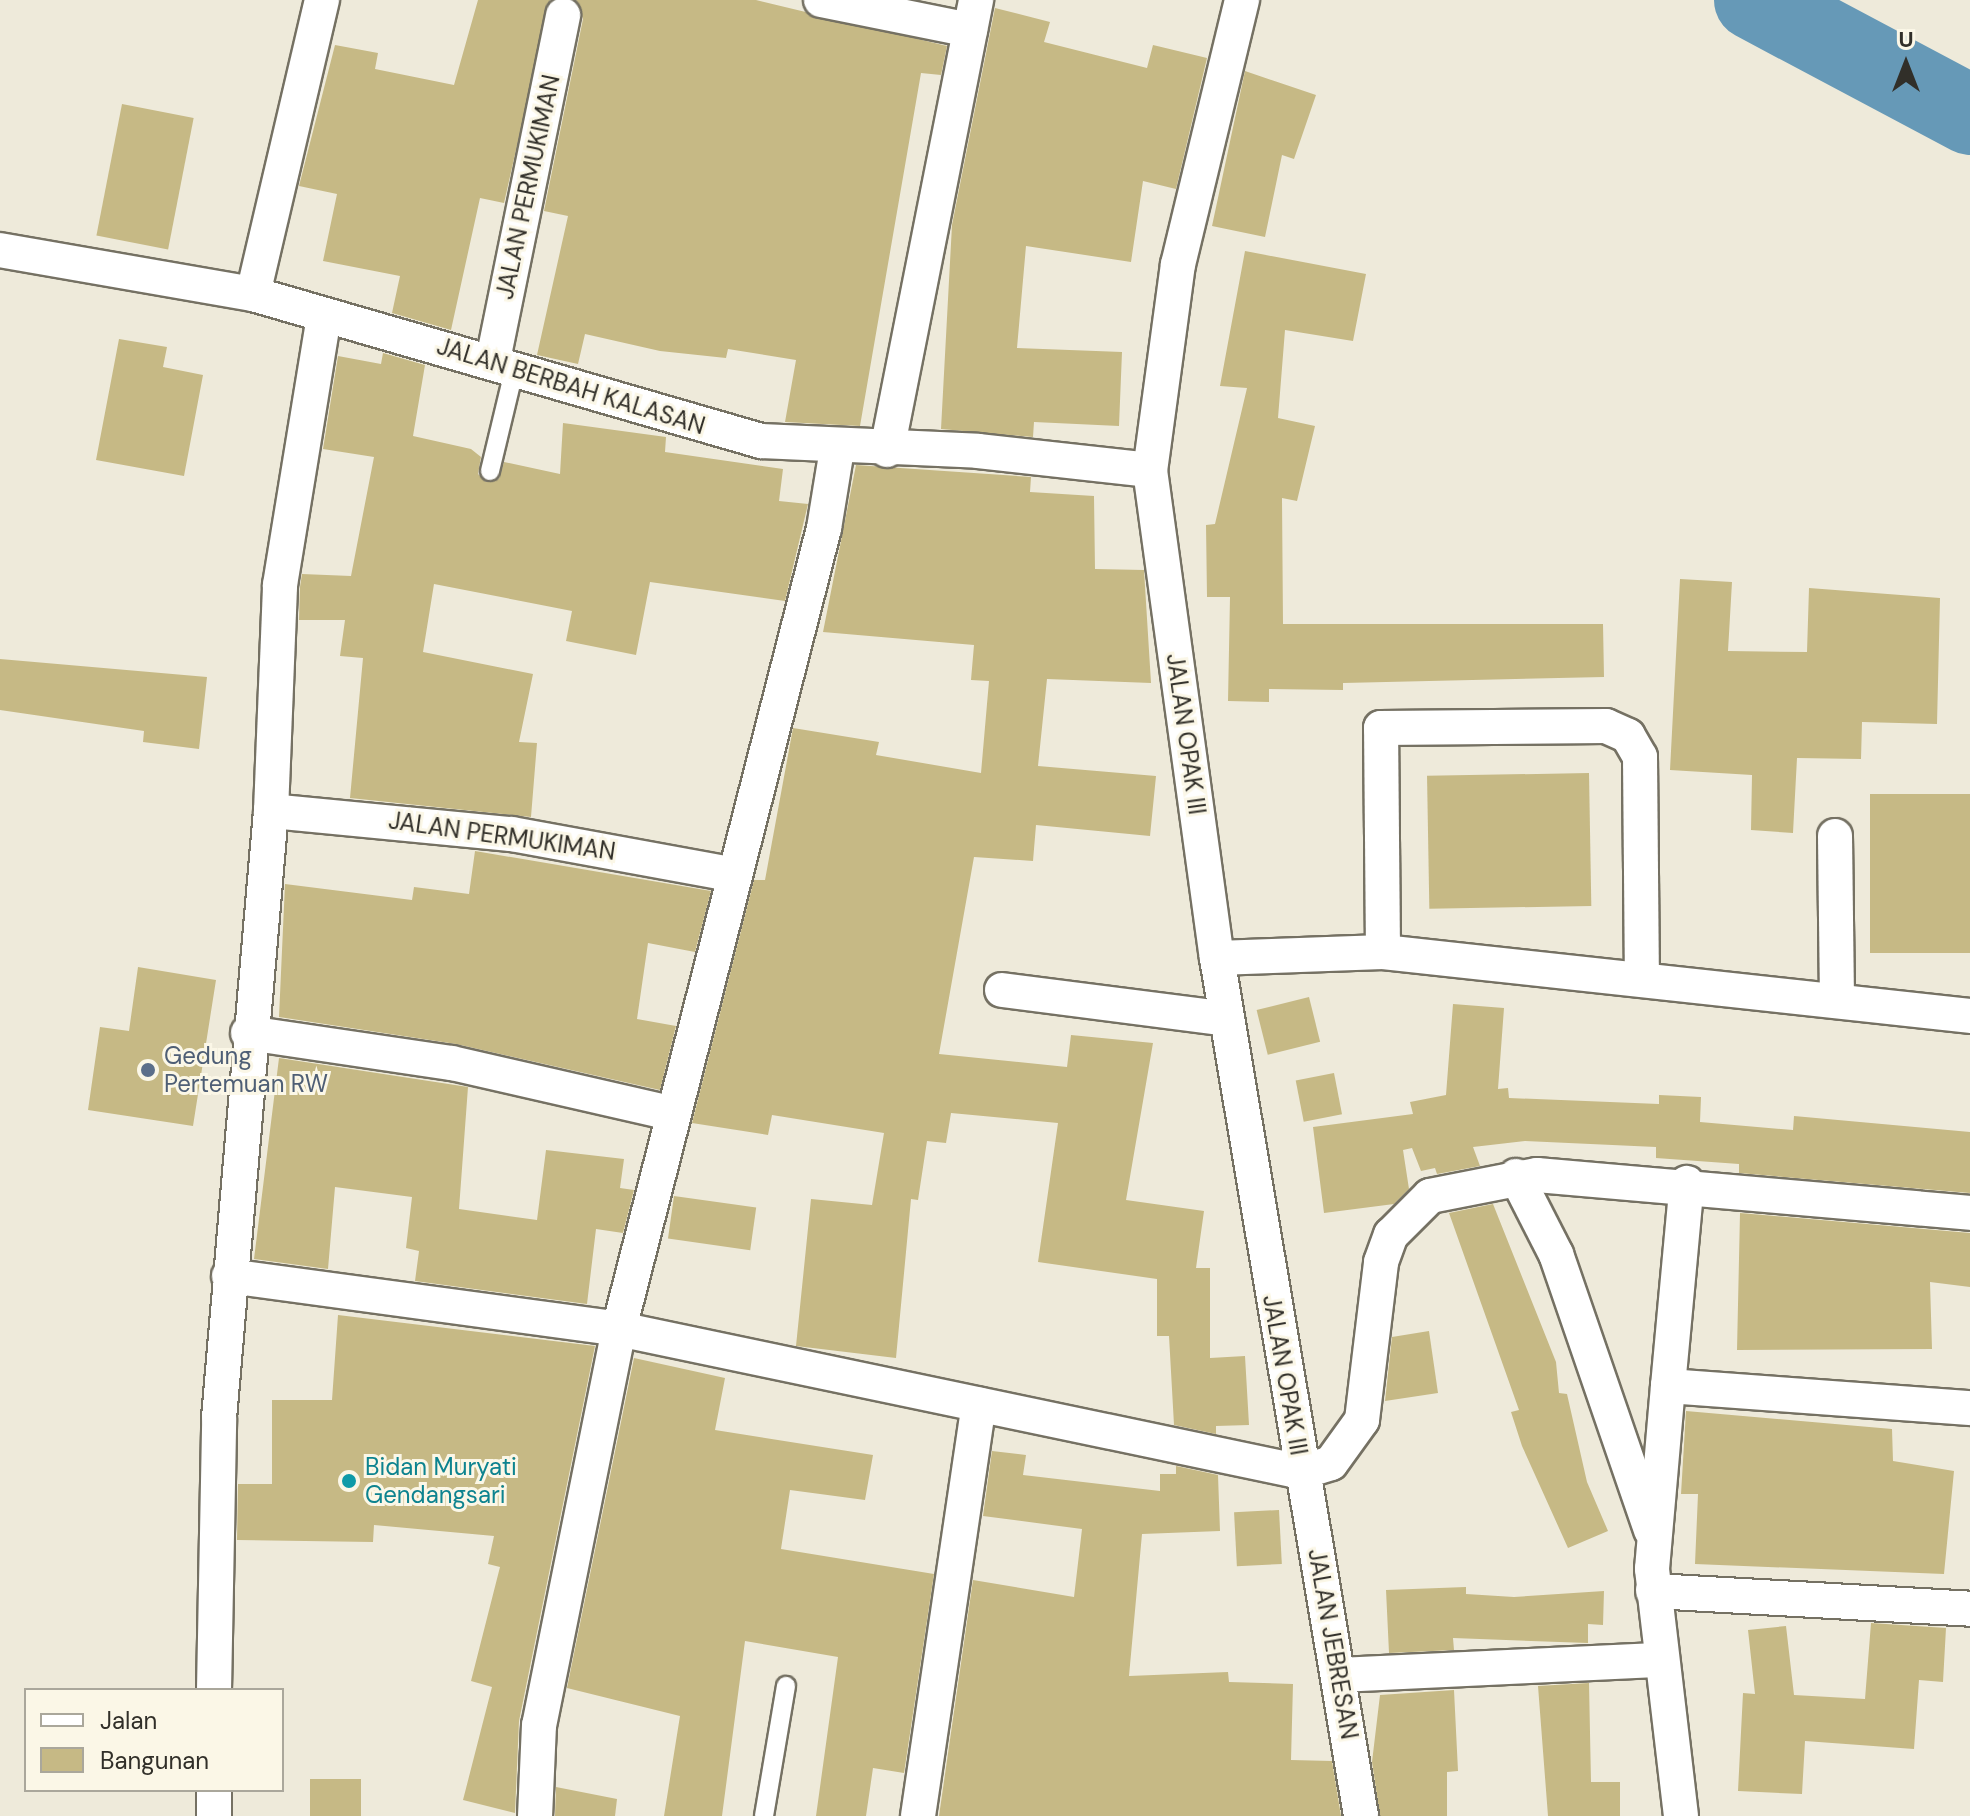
<!DOCTYPE html>
<style>
body{margin:0}
#map{position:relative;width:1970px;height:1816px;overflow:hidden;background:#eeeada;font-family:"DM Sans",sans-serif}
div>[style]{position:absolute}
.river>*{height:80px;margin:-40px;padding:0 40px;transform-origin:40px;border-radius:40px;background:#6699b7}
.building>*{inset:0;background:#c6b985;transform-origin:0 0}
.roads{filter:drop-shadow(2px 0 #757163) drop-shadow(-2px 0 #757163) drop-shadow(0 2px #757163) drop-shadow(0 -2px #757163)}
.lane>*{height:18px;margin:-9px;padding:0 9px;transform-origin:9px;border-radius:9px;background:#fff}
.street>*{height:34px;margin:-17px;padding:0 17px;transform-origin:17px;border-radius:17px;background:#fff}
.dots>*{width:22px;height:22px;translate:-50% -50%;box-sizing:border-box;border:4px solid #fbf7e7;border-radius:50%}
span{translate:-50% -50%;white-space:nowrap;text-align:center;line-height:1.15;-webkit-text-stroke:6px #fbf7e7;paint-order:stroke}
.street-label{font-size:24px;color:#312f29}
.service-label{font-size:24px;color:#4e5e75}
.left{translate:0 -50%;text-align:left}
.culture-label{font-size:24px;color:#0d838f}
.legend{position:absolute;left:24px;top:1688px;width:260px;height:104px;box-sizing:border-box;background:#fbf7e7;border:2px solid #aaa79b;margin:0;padding:10px 14px;list-style:none;font-size:24px;color:#312f29}
.legend li{display:flex;align-items:center;gap:16px;height:40px}
.legend b{width:40px;border:2px solid #aaa79b}
.north{position:absolute;left:1866px;top:24px;width:80px;height:80px;-webkit-text-stroke:6px #fbf7e7;paint-order:stroke;rotate:0deg;font-size:22px;font-weight:700;line-height:32px;text-align:center;color:#312f29}
.north::after{content:'';display:block;margin:auto;width:28px;height:36px;background:#312f29;clip-path:polygon(50% 0,100% 100%,50% 72%,0 100%)}
</style>
<div id="map">
<div class="river">
<i style="left:1754px;top:0;width:245px;rotate:28deg"></i>
</div>
<div class="building">
<i style="clip-path:polygon(478px 0,550px 0,504px 203px,480px 198px,451px 330px,392px 313px,400px 276px,323px 261px,337px 194px,299px 186px,335px 45px,378px 53px,375px 69px,454px 85px)"></i>
<i style="clip-path:polygon(576px 0,756px 0,947px 46px,941px 75px,921px 73px,860px 426px,785px 422px,796px 360px,728px 349px,726px 358px,660px 351px,585px 334px,578px 364px,537px 355px,568px 216px,544px 211px,583px 19px)"></i>
<i style="clip-path:polygon(995px 8px,1050px 22px,1044px 42px,1147px 68px,1153px 45px,1207px 58px,1176px 189px,1143px 181px,1131px 262px,1026px 246px,1017px 348px,1122px 352px,1119px 426px,1034px 422px,1033px 437px,941px 429px,952px 225px)"></i>
<i style="clip-path:polygon(1245px 71px,1316px 95px,1294px 159px,1282px 155px,1265px 237px,1212px 226px)"></i>
<i style="left:122px;top:104px;width:73px;height:134px;rotate:11deg"></i>
<i style="clip-path:polygon(1245px 251px,1366px 274px,1353px 341px,1285px 330px,1278px 418px,1315px 426px,1297px 501px,1282px 498px,1283px 624px,1603px 624px,1604px 677px,1343px 683px,1343px 690px,1269px 689px,1269px 702px,1228px 701px,1230px 597px,1207px 597px,1206px 525px,1215px 524px,1247px 388px,1220px 386px)"></i>
<i style="clip-path:polygon(119px 339px,167px 347px,163px 367px,203px 375px,184px 476px,96px 460px)"></i>
<i style="clip-path:polygon(383px 353px,425px 365px,413px 436px,471px 449px,481px 457px,478px 474px,486px 482px,499px 479px,504px 462px,560px 474px,563px 423px,666px 437px,665px 452px,783px 469px,779px 501px,808px 504px,785px 601px,650px 582px,636px 655px,566px 641px,572px 611px,434px 584px,423px 652px,533px 674px,519px 742px,537px 743px,531px 817px,350px 798px,363px 658px,340px 656px,345px 620px,299px 620px,300px 587px,302px 574px,351px 576px,374px 457px,323px 449px,338px 356px,381px 364px)"></i>
<i style="clip-path:polygon(856px 465px,1031px 477px,1030px 492px,1094px 496px,1095px 569px,1144px 570px,1151px 683px,1047px 679px,1038px 766px,1156px 776px,1150px 836px,1036px 825px,1033px 861px,974px 857px,939px 1054px,1067px 1067px,1071px 1035px,1153px 1043px,1126px 1200px,1204px 1211px,1196px 1268px,1210px 1268px,1210px 1358px,1245px 1356px,1249px 1425px,1216px 1426px,1216px 1434px,1174px 1425px,1169px 1336px,1157px 1336px,1157px 1279px,1038px 1262px,1058px 1123px,951px 1113px,946px 1143px,927px 1141px,918px 1200px,911px 1199px,896px 1358px,796px 1346px,811px 1199px,872px 1205px,884px 1133px,772px 1115px,768px 1135px,692px 1123px,754px 880px,765px 880px,793px 728px,879px 742px,876px 755px,981px 773px,989px 681px,971px 680px,974px 645px,823px 632px)"></i>
<i style="clip-path:polygon(1680px 579px,1732px 582px,1728px 651px,1807px 652px,1809px 588px,1940px 598px,1937px 724px,1862px 722px,1861px 759px,1797px 758px,1793px 833px,1751px 830px,1752px 775px,1670px 770px)"></i>
<i style="clip-path:polygon(0 659px,207px 677px,199px 749px,143px 742px,144px 731px,0 710px)"></i>
<i style="left:1589px;top:773px;width:133px;height:162px;rotate:89deg"></i>
<i style="left:1870px;top:794px;width:100px;height:159px"></i>
<i style="clip-path:polygon(475px 851px,711px 891px,695px 952px,648px 943px,637px 1019px,676px 1026px,660px 1090px,456px 1044px,279px 1017px,285px 884px,412px 900px,414px 887px,469px 894px)"></i>
<i style="clip-path:polygon(138px 967px,216px 980px,193px 1126px,88px 1110px,100px 1027px,129px 1031px)"></i>
<i style="left:1309px;top:997px;width:46px;height:54px;rotate:76deg"></i>
<i style="clip-path:polygon(1453px 1004px,1504px 1008px,1498px 1089px,1508px 1088px,1509px 1098px,1659px 1104px,1659px 1095px,1701px 1097px,1700px 1122px,1793px 1130px,1794px 1116px,1970px 1132px,1970px 1193px,1739px 1173px,1739px 1164px,1656px 1158px,1656px 1147px,1525px 1141px,1473px 1147px,1480px 1166px,1437px 1174px,1435px 1168px,1421px 1171px,1412px 1148px,1403px 1150px,1409px 1189px,1394px 1204px,1324px 1213px,1313px 1127px,1413px 1114px,1410px 1102px,1446px 1095px)"></i>
<i style="clip-path:polygon(279px 1058px,468px 1087px,459px 1209px,537px 1220px,546px 1150px,624px 1159px,620px 1188px,634px 1190px,623px 1233px,596px 1229px,587px 1304px,415px 1281px,419px 1251px,406px 1248px,412px 1197px,335px 1187px,328px 1269px,254px 1259px)"></i>
<i style="left:1334px;top:1073px;width:42px;height:39px;rotate:79deg"></i>
<i style="left:674px;top:1196px;width:83px;height:43px;rotate:8deg"></i>
<i style="clip-path:polygon(1493px 1204px,1556px 1362px,1559px 1393px,1567px 1394px,1587px 1482px,1608px 1531px,1568px 1548px,1522px 1446px,1511px 1412px,1519px 1410px,1449px 1213px)"></i>
<i style="clip-path:polygon(1740px 1213px,1970px 1233px,1970px 1287px,1930px 1282px,1932px 1349px,1737px 1350px)"></i>
<i style="clip-path:polygon(338px 1315px,595px 1346px,519px 1721px,515px 1813px,463px 1800px,492px 1687px,471px 1681px,500px 1567px,488px 1564px,494px 1536px,374px 1525px,373px 1542px,237px 1540px,238px 1484px,272px 1484px,272px 1400px,332px 1400px)"></i>
<i style="clip-path:polygon(1429px 1331px,1438px 1393px,1385px 1401px,1392px 1337px)"></i>
<i style="clip-path:polygon(634px 1358px,725px 1378px,715px 1430px,873px 1455px,865px 1500px,790px 1490px,781px 1549px,934px 1574px,904px 1773px,873px 1768px,866px 1816px,816px 1816px,838px 1657px,745px 1641px,722px 1816px,664px 1816px,680px 1716px,567px 1688px)"></i>
<i style="clip-path:polygon(1686px 1411px,1892px 1429px,1893px 1461px,1954px 1471px,1944px 1574px,1695px 1564px,1698px 1494px,1681px 1494px)"></i>
<i style="clip-path:polygon(992px 1451px,1026px 1455px,1023px 1475px,1160px 1491px,1160px 1474px,1176px 1474px,1176px 1466px,1218px 1475px,1220px 1531px,1142px 1534px,1129px 1676px,1228px 1672px,1229px 1682px,1293px 1684px,1291px 1760px,1332px 1761px,1341px 1816px,939px 1816px,973px 1580px,1074px 1597px,1082px 1529px,983px 1516px)"></i>
<i style="left:1279px;top:1510px;width:54px;height:45px;rotate:87deg"></i>
<i style="clip-path:polygon(1466px 1587px,1466px 1594px,1514px 1597px,1604px 1591px,1603px 1625px,1588px 1624px,1588px 1643px,1453px 1638px,1454px 1650px,1389px 1653px,1386px 1590px)"></i>
<i style="clip-path:polygon(1871px 1623px,1946px 1628px,1943px 1682px,1919px 1680px,1914px 1749px,1805px 1741px,1802px 1794px,1738px 1791px,1743px 1693px,1755px 1694px,1748px 1630px,1786px 1626px,1794px 1695px,1865px 1699px)"></i>
<i style="clip-path:polygon(1589px 1683px,1591px 1782px,1620px 1782px,1620px 1816px,1548px 1816px,1538px 1686px)"></i>
<i style="clip-path:polygon(1454px 1690px,1458px 1771px,1447px 1772px,1447px 1816px,1380px 1816px,1372px 1762px,1380px 1695px)"></i>
<i style="left:310px;top:1779px;width:51px;height:37px"></i>
<i style="clip-path:polygon(556px 1787px,617px 1799px,615px 1816px,555px 1816px)"></i>
</div>
<div class="roads">
<div class="lane">
<i style="left:490px;top:471px;width:107px;rotate:-76.5deg"></i>
<i style="left:764px;top:1816px;width:132px;rotate:-80.4deg"></i>
</div>
<div class="street">
<i style="left:821px;top:0;width:152px;rotate:11.4deg"></i>
<i style="left:1242px;top:0;width:272px;rotate:103.6deg"></i>
<i style="left:1178px;top:264px;width:208px;rotate:97.7deg"></i>
<i style="left:1150px;top:470px;width:493px;rotate:82.2deg"></i>
<i style="left:1217px;top:958px;width:870px;rotate:80.47deg"></i>
<i style="left:0;top:250px;width:257px;rotate:9.9deg"></i>
<i style="left:253px;top:294px;width:529px;rotate:16.14deg"></i>
<i style="left:761px;top:441px;width:217px;rotate:2.6deg"></i>
<i style="left:978px;top:451px;width:173px;rotate:6.3deg"></i>
<i style="left:253px;top:294px;width:302px;rotate:-76.8deg"></i>
<i style="left:493px;top:360px;width:352px;rotate:-78.5deg"></i>
<i style="left:837px;top:449px;width:80px;rotate:99.3deg"></i>
<i style="left:824px;top:528px;width:827px;rotate:104.36deg"></i>
<i style="left:619px;top:1329px;width:698px;rotate:11.83deg"></i>
<i style="left:1302px;top:1472px;width:30px;rotate:-17deg"></i>
<i style="left:1331px;top:1463px;width:53px;rotate:-54.2deg"></i>
<i style="left:1362px;top:1420px;width:159px;rotate:-83.1deg"></i>
<i style="left:1381px;top:1262px;width:29px;rotate:-70deg"></i>
<i style="left:1391px;top:1235px;width:55px;rotate:-45deg"></i>
<i style="left:1430px;top:1196px;width:109px;rotate:-11.1deg"></i>
<i style="left:1537px;top:1175px;width:435px;rotate:5deg"></i>
<i style="left:887px;top:450px;width:459px;rotate:-78.8deg"></i>
<i style="left:271px;top:811px;width:242px;rotate:5.5deg"></i>
<i style="left:512px;top:834px;width:223px;rotate:10.4deg"></i>
<i style="left:1835px;top:836px;width:164px;rotate:89.3deg"></i>
<i style="left:1383px;top:952px;width:224px;rotate:-90.5deg"></i>
<i style="left:1381px;top:728px;width:225px;rotate:-0.5deg"></i>
<i style="left:1606px;top:726px;width:24px;rotate:24deg"></i>
<i style="left:1628px;top:736px;width:24px;rotate:60deg"></i>
<i style="left:1640px;top:757px;width:221px;rotate:89.5deg"></i>
<i style="left:1217px;top:958px;width:166px;rotate:-2.1deg"></i>
<i style="left:1383px;top:952px;width:590px;rotate:6.22deg"></i>
<i style="left:1002px;top:990px;width:227px;rotate:7.3deg"></i>
<i style="left:248px;top:1033px;width:206px;rotate:8.4deg"></i>
<i style="left:452px;top:1063px;width:225px;rotate:12.9deg"></i>
<i style="left:1516px;top:1176px;width:88px;rotate:62.9deg"></i>
<i style="left:1556px;top:1254px;width:292px;rotate:71deg"></i>
<i style="left:229px;top:1276px;width:394px;rotate:7.7deg"></i>
<i style="left:619px;top:1329px;width:404px;rotate:101.4deg"></i>
<i style="left:539px;top:1725px;width:91px;rotate:92.5deg"></i>
<i style="left:1668px;top:1386px;width:204px;rotate:-84.7deg"></i>
<i style="left:1653px;top:1591px;width:318px;rotate:3.2deg"></i>
<i style="left:1340px;top:1675px;width:321px;rotate:-2.7deg"></i>
<i style="left:214px;top:1690px;width:272px;rotate:-88.9deg"></i>
<i style="left:219px;top:1418px;width:609px;rotate:-85.1deg"></i>
<i style="left:271px;top:811px;width:226px;rotate:-87.7deg"></i>
<i style="left:280px;top:585px;width:273px;rotate:-80.7deg"></i>
<i style="left:214px;top:1790px;width:26px;rotate:90deg"></i>
<i style="left:918px;top:1816px;width:416px;rotate:-81.6deg"></i>
<i style="left:1681px;top:1816px;width:249px;rotate:-96.7deg"></i>
<i style="left:1652px;top:1569px;width:184px;rotate:-85deg"></i>
<i style="left:1668px;top:1386px;width:303px;rotate:4.2deg"></i>
</div>
</div>
<div class="dots">
<i style="left:148px;top:1070px;background:#5c6f8a"></i>
<i style="left:349px;top:1481px;background:#0f9aa8"></i>
</div>
<div class="street-label">
<span style="left:528px;top:187px;rotate:-78deg">JALAN PERMUKIMAN</span>
<span style="left:571px;top:386px;rotate:17deg">JALAN BERBAH KALASAN</span>
<span style="left:1186px;top:734px;rotate:82deg">JALAN OPAK III</span>
<span style="left:502px;top:836px;rotate:8deg">JALAN PERMUKIMAN</span>
<span style="left:1285px;top:1375px;rotate:80deg">JALAN OPAK III</span>
<span style="left:1333px;top:1644px;rotate:80deg">JALAN JEBRESAN</span>
</div>
<div class="service-label">
<span class="left" style="left:164px;top:1070px">Gedung<br>Pertemuan RW</span>
</div>
<div class="culture-label">
<span class="left" style="left:365px;top:1481px">Bidan Muryati<br>Gendangsari</span>
</div>
<ul class="legend">
<li><b style="height:10px;background:#fff"></b>Jalan</li>
<li><b style="height:22px;background:#c6b985"></b>Bangunan</li>
</ul>
<div class="north">U</div>
</div>
